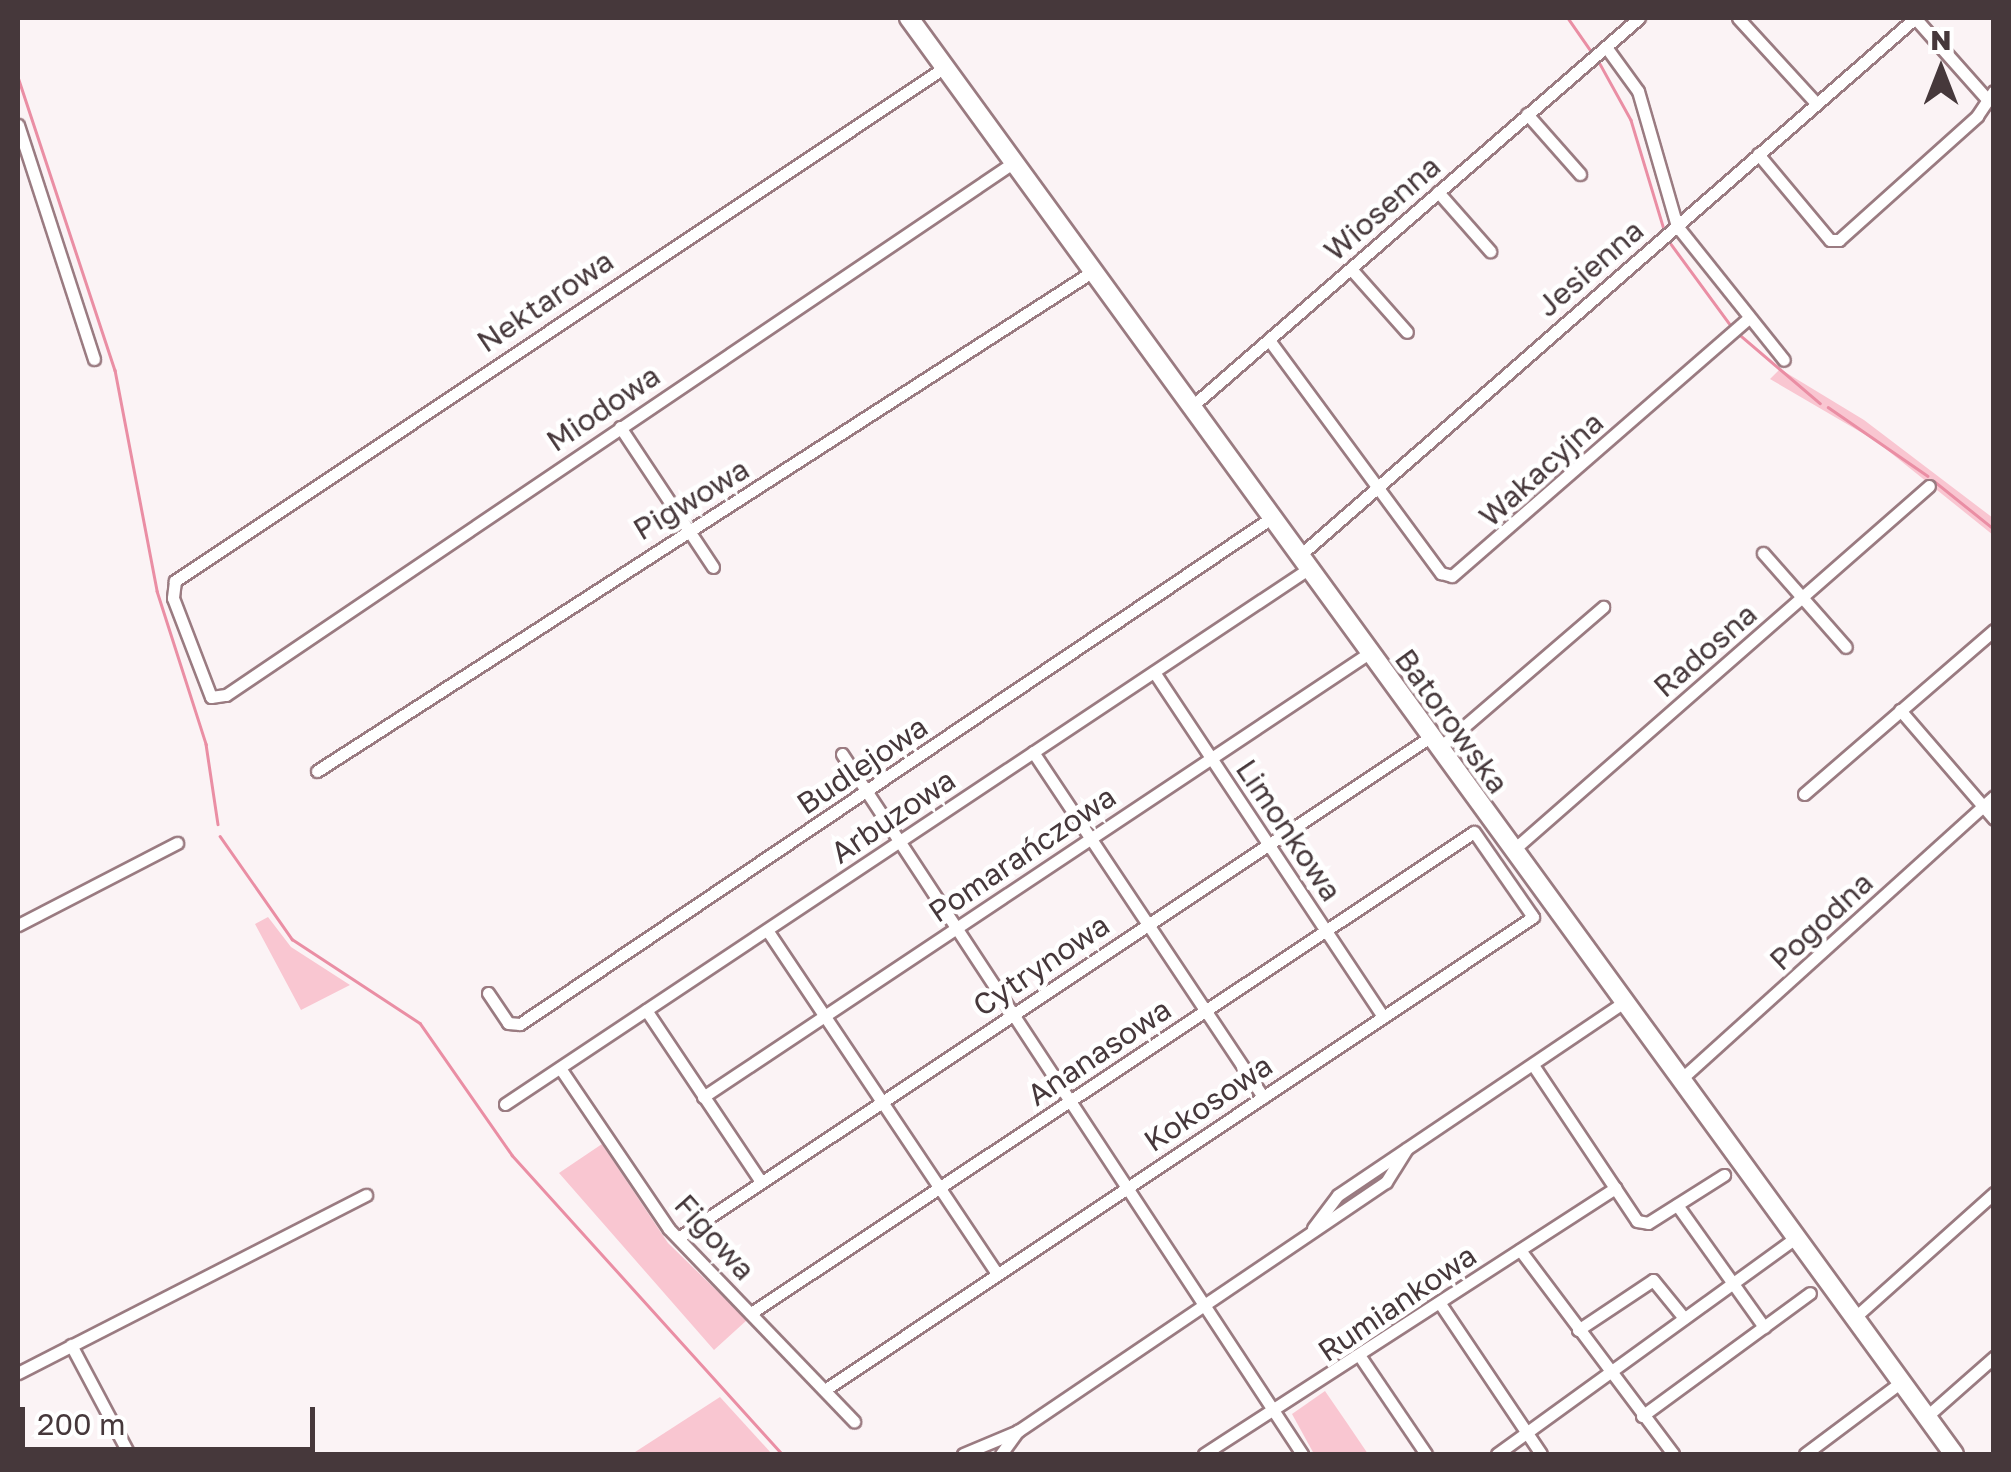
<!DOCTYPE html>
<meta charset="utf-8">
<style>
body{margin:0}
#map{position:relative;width:2011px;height:1472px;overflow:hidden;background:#fbf3f5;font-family:"Golos Text",sans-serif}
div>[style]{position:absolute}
.green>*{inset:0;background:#f9c6d1}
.stream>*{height:2.5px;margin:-1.25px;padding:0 1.25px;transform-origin:1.25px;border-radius:1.25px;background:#ea8ea4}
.roads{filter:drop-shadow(2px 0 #9a7b81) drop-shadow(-2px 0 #9a7b81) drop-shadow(0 2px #9a7b81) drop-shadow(0 -2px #9a7b81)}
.street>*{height:11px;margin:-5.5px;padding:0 5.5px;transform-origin:5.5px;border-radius:5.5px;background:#fff}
.secondary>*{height:18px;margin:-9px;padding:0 9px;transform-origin:9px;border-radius:9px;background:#fff}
span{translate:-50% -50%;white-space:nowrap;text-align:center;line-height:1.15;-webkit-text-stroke:9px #fff;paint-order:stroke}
.street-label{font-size:30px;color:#46383b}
.frame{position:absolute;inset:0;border:20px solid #46383b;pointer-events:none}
.north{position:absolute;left:1891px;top:20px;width:100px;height:100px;-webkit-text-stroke:8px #fff;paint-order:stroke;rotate:0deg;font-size:28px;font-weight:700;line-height:40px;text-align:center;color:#46383b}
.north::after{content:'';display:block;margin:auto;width:35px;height:45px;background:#46383b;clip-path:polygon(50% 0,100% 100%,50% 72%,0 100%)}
.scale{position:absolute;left:20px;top:1407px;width:295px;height:45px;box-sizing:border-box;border:5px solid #46383b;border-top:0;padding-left:12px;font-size:30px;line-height:35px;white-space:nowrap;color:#46383b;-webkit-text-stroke:8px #fff;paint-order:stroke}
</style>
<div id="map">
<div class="green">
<i style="clip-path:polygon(1780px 369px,1864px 420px,1993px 518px,1993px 535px,1876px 441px,1770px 379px)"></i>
<i style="clip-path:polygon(268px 917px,291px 947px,350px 985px,301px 1010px,255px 924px)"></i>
<i style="clip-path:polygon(602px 1144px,668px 1243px,747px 1320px,714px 1350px,559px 1173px)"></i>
<i style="clip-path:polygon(1325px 1391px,1347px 1423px,1368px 1454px,1314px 1454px,1292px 1414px)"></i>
<i style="clip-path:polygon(720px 1397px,772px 1454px,632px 1454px)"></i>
</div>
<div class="stream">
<i style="left:1568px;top:18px;width:40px;rotate:55.1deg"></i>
<i style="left:1599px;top:62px;width:66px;rotate:61.1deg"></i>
<i style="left:1631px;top:120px;width:111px;rotate:73.2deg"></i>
<i style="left:18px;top:77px;width:309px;rotate:71.7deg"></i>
<i style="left:115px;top:370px;width:225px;rotate:79.2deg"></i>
<i style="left:157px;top:591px;width:161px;rotate:72.2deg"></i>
<i style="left:206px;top:744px;width:81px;rotate:81.5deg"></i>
<i style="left:1671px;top:244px;width:103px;rotate:53.7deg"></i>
<i style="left:1740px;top:335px;width:105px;rotate:40.4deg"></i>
<i style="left:1828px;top:407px;width:121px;rotate:34.6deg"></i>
<i style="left:1934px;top:481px;width:77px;rotate:38.7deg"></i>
<i style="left:220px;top:836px;width:126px;rotate:55deg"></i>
<i style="left:292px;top:939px;width:153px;rotate:33.3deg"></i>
<i style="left:420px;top:1023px;width:161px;rotate:55.1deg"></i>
<i style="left:512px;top:1155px;width:403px;rotate:47.9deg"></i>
</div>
<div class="roads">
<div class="street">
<i style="left:1738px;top:18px;width:114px;rotate:47.5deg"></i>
<i style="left:1915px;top:18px;width:108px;rotate:48.4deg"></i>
<i style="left:1606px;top:47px;width:54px;rotate:54deg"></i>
<i style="left:1638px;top:91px;width:141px;rotate:73.9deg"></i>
<i style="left:1677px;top:226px;width:171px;rotate:51.4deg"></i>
<i style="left:945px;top:67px;width:926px;rotate:146.28deg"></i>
<i style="left:175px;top:581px;width:17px;rotate:97deg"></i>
<i style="left:173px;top:598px;width:106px;rotate:69deg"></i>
<i style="left:211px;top:697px;width:15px;rotate:-8deg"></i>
<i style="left:226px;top:695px;width:951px;rotate:-34.07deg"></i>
<i style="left:1527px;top:114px;width:80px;rotate:48.5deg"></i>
<i style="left:18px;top:125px;width:246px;rotate:72deg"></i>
<i style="left:1758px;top:154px;width:112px;rotate:50.1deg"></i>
<i style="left:1830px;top:240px;width:9px"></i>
<i style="left:1839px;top:240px;width:186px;rotate:-41.9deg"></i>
<i style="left:1977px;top:116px;width:30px;rotate:-56deg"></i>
<i style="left:1438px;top:192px;width:79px;rotate:48.6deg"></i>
<i style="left:1351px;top:269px;width:84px;rotate:48.4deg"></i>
<i style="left:1269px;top:340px;width:290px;rotate:53.6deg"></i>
<i style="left:1441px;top:573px;width:11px;rotate:15deg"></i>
<i style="left:1452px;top:576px;width:392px;rotate:-41deg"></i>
<i style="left:1191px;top:407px;width:593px;rotate:-40.97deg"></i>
<i style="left:620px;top:427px;width:168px;rotate:56.4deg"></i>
<i style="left:1763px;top:553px;width:125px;rotate:48.6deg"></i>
<i style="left:1299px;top:556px;width:818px;rotate:-41.13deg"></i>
<i style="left:1154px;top:672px;width:414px;rotate:56.4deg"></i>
<i style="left:1900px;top:710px;width:144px;rotate:49.2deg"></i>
<i style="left:1438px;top:749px;width:218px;rotate:-40.7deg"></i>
<i style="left:1033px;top:752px;width:415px;rotate:56.3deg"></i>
<i style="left:842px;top:754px;width:838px;rotate:56.69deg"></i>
<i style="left:317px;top:771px;width:923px;rotate:-32.79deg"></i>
<i style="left:1804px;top:794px;width:251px;rotate:-40.8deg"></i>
<i style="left:1512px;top:851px;width:554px;rotate:-41.2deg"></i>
<i style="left:18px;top:925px;width:179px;rotate:-27.3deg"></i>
<i style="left:767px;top:930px;width:413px;rotate:56.2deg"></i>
<i style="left:488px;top:993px;width:36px;rotate:56deg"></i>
<i style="left:508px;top:1023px;width:12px;rotate:5deg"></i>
<i style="left:520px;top:1024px;width:906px;rotate:-33.97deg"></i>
<i style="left:646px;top:1010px;width:207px;rotate:56.2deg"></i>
<i style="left:1533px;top:1065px;width:187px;rotate:56.3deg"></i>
<i style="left:1637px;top:1221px;width:11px;rotate:10deg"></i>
<i style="left:1648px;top:1223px;width:90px;rotate:-32.3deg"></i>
<i style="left:560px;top:1068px;width:194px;rotate:55.9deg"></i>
<i style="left:669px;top:1229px;width:267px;rotate:46.1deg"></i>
<i style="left:1680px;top:1080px;width:423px;rotate:-42.1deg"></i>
<i style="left:703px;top:1097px;width:800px;rotate:-33.69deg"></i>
<i style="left:505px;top:1104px;width:965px;rotate:-33.67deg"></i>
<i style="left:1677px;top:1205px;width:150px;rotate:54.5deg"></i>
<i style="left:1313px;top:1228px;width:41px;rotate:-52.9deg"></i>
<i style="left:1338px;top:1195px;width:344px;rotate:-34deg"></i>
<i style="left:681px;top:1236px;width:900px;rotate:-33.67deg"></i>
<i style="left:1520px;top:1250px;width:255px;rotate:53.1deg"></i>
<i style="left:1441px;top:1305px;width:179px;rotate:56.1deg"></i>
<i style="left:751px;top:1313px;width:868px;rotate:-33.64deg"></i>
<i style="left:1474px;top:832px;width:103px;rotate:55.2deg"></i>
<i style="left:1533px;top:917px;width:850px;rotate:146.27deg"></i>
<i style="left:1853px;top:1319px;width:189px;rotate:-41.8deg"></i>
<i style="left:1578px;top:1330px;width:90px;rotate:-33.7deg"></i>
<i style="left:1653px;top:1280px;width:49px;rotate:50.8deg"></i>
<i style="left:71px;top:1345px;width:123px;rotate:62deg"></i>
<i style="left:1361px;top:1358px;width:116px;rotate:55.9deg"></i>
<i style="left:18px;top:1373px;width:391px;rotate:-27.1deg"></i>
<i style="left:1642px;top:1416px;width:208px;rotate:-36.2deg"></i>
<i style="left:1926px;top:1417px;width:91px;rotate:-41.4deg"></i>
<i style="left:963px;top:1454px;width:60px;rotate:-22.7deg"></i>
<i style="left:1018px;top:1431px;width:444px;rotate:-34.1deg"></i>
<i style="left:1386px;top:1182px;width:39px;rotate:-58deg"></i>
<i style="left:1001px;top:1454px;width:29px;rotate:-54deg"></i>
<i style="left:1204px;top:1454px;width:490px;rotate:-32.9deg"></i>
<i style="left:1497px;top:1454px;width:367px;rotate:-35.9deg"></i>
<i style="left:1805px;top:1454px;width:119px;rotate:-36.8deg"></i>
</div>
<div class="secondary">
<i style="left:909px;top:18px;width:1776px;rotate:53.96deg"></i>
</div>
</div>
<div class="street-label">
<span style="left:1382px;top:208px;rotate:-41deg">Wiosenna</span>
<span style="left:1590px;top:268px;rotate:-41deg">Jesienna</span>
<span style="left:545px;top:301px;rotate:-34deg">Nektarowa</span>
<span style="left:603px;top:408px;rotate:-34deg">Miodowa</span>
<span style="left:1541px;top:469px;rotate:-42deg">Wakacyjna</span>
<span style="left:691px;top:499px;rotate:-31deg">Pigwowa</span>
<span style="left:1705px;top:650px;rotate:-41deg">Radosna</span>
<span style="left:1452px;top:721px;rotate:54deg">Batorowska</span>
<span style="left:862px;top:765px;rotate:-34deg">Budlejowa</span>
<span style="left:893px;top:816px;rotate:-34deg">Arbuzowa</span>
<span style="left:1289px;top:830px;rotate:56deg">Limonkowa</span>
<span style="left:1022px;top:854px;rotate:-34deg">Pomarańczowa</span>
<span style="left:1821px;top:921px;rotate:-43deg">Pogodna</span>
<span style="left:1041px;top:965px;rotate:-34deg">Cytrynowa</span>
<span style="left:1099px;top:1052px;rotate:-34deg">Ananasowa</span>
<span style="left:1208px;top:1103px;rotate:-34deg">Kokosowa</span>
<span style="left:715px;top:1237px;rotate:48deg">Figowa</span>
<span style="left:1397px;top:1303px;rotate:-34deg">Rumiankowa</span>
</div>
<div class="frame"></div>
<div class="north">N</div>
<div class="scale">200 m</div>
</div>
